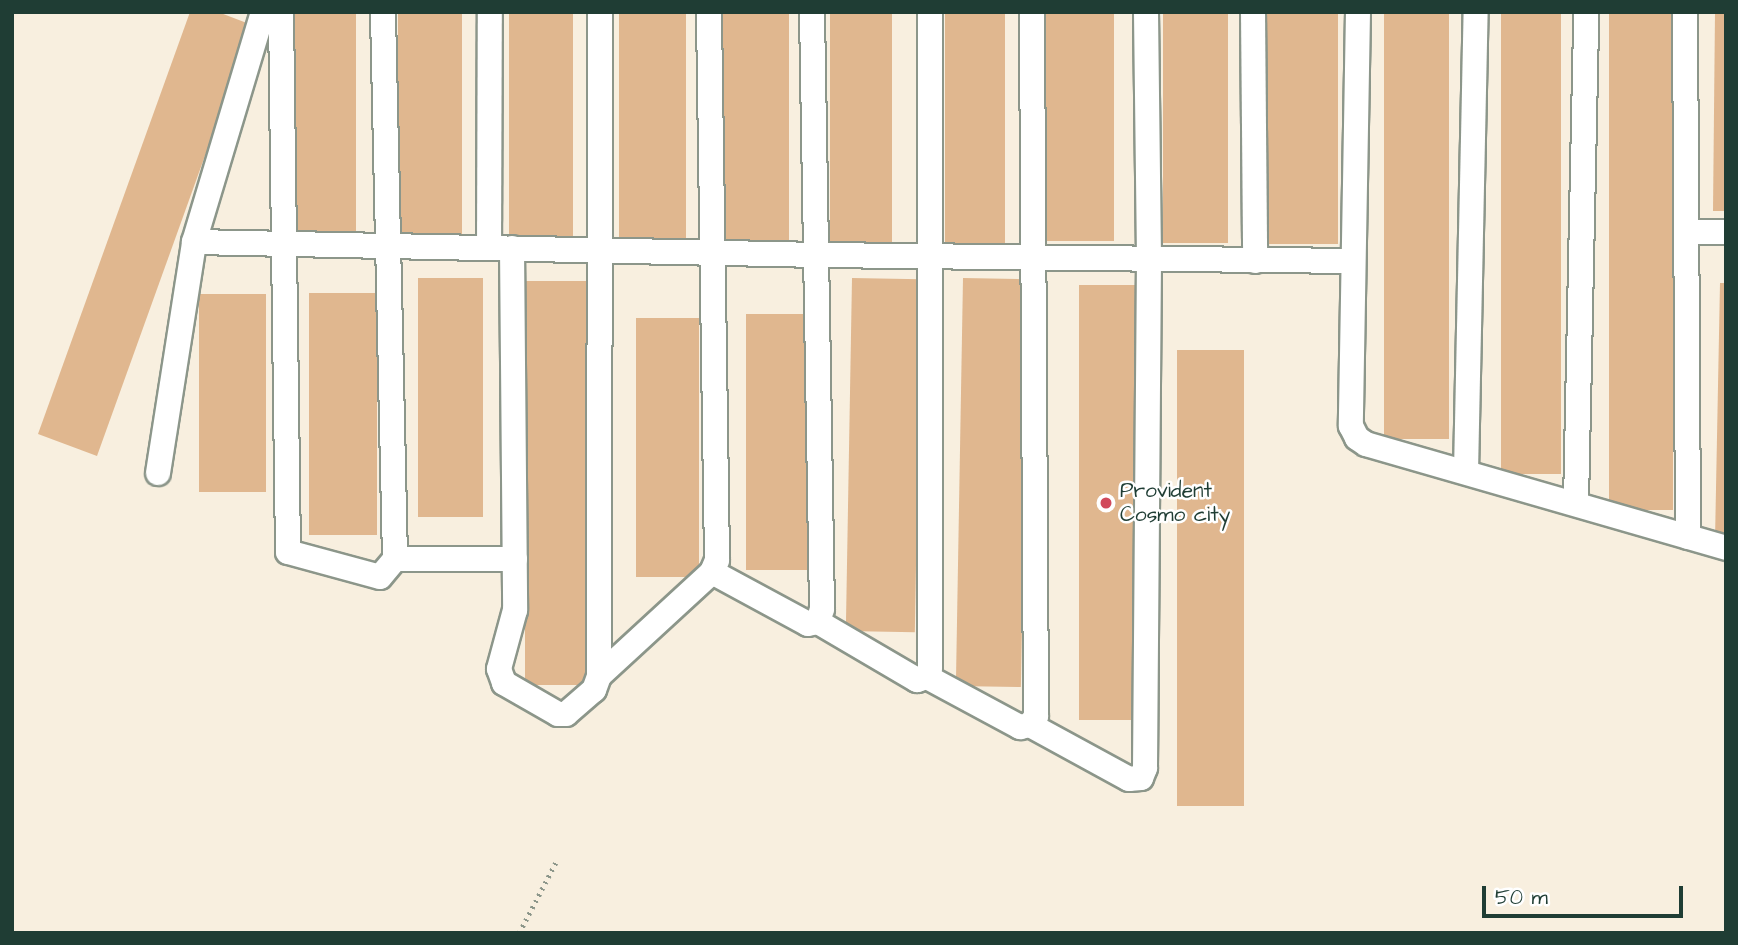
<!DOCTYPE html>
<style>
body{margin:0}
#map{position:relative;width:1738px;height:945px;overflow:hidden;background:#f8efdf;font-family:"Architects Daughter",sans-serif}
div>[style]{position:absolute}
.building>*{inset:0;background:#e0b78f;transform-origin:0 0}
.path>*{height:4.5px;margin-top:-2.25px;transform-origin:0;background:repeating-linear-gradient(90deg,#8c968a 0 2px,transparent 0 7px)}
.roads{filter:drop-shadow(2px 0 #8c968a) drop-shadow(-2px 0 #8c968a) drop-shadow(0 2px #8c968a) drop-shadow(0 -2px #8c968a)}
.minor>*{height:24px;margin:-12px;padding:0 12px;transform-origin:12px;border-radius:12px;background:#fff}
.dots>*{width:19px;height:19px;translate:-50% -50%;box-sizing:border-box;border:4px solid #fff;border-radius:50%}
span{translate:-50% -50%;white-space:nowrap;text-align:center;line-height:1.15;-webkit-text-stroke:5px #fff;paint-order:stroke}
.poi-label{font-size:21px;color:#1f3d34}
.left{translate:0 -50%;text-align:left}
.frame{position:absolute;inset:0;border:14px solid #1f3d34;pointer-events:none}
.scale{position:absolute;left:1482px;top:886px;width:201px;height:32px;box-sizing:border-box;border:4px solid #1f3d34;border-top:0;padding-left:9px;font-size:21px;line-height:24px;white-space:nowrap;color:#1f3d34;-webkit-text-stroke:5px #fff;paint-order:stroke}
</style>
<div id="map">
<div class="building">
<i style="clip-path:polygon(190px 12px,218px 12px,252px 25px,97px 456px,38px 434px)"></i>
<i style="left:293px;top:12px;width:63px;height:222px"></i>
<i style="left:398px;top:12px;width:64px;height:223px"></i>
<i style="left:509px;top:12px;width:64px;height:227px"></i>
<i style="left:619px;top:12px;width:67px;height:227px"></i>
<i style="left:718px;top:12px;width:71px;height:234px"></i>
<i style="left:830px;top:12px;width:62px;height:231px"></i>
<i style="left:945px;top:12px;width:60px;height:231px"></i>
<i style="left:1045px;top:12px;width:69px;height:229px"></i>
<i style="left:1163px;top:12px;width:65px;height:231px"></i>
<i style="left:1262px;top:12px;width:76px;height:232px"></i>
<i style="left:1384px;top:12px;width:65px;height:427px"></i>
<i style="left:1501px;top:12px;width:60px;height:462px"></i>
<i style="left:1609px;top:12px;width:64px;height:498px"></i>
<i style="clip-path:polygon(1715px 12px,1726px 12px,1726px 211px,1713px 211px)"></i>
<i style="left:418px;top:278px;width:65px;height:239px"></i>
<i style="left:852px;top:278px;width:69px;height:353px;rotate:1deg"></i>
<i style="left:963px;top:278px;width:65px;height:408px;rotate:1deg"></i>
<i style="left:525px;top:281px;width:66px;height:404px"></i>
<i style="clip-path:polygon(1720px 283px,1726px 283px,1726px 540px,1715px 540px)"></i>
<i style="left:1079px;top:285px;width:58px;height:435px"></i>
<i style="left:309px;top:293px;width:68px;height:242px"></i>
<i style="left:199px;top:294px;width:67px;height:198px"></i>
<i style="left:746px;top:314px;width:64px;height:256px"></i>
<i style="left:636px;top:318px;width:63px;height:259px"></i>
<i style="left:1177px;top:350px;width:67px;height:456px"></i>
</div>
<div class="path">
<i style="left:519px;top:933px;width:82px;rotate:-62.5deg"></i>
</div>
<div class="roads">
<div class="minor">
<i style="left:263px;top:12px;width:240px;rotate:106.7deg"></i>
<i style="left:194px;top:242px;width:624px;rotate:1.19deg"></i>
<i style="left:818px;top:255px;width:534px;rotate:0.64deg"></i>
<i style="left:281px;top:12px;width:540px;rotate:89.26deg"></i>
<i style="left:288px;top:552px;width:95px;rotate:15.2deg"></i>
<i style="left:380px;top:577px;width:23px;rotate:-50deg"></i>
<i style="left:395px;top:559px;width:547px;rotate:-91.26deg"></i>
<i style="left:1253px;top:12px;width:249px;rotate:89.5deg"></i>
<i style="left:1358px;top:12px;width:414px;rotate:91deg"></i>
<i style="left:1351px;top:426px;width:13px;rotate:63deg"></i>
<i style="left:1357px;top:438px;width:11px;rotate:34deg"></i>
<i style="left:1366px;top:444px;width:375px;rotate:16.1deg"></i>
<i style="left:1685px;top:12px;width:525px;rotate:89.67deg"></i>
<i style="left:1686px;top:232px;width:40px"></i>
<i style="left:489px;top:248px;width:236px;rotate:-89.8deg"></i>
<i style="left:512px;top:248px;width:362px;rotate:89.5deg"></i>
<i style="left:515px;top:610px;width:61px;rotate:105.2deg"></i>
<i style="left:499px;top:669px;width:15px;rotate:70deg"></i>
<i style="left:504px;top:683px;width:62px;rotate:29.9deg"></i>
<i style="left:558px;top:714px;width:8px"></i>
<i style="left:566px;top:714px;width:37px;rotate:-41deg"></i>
<i style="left:594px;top:690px;width:15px;rotate:-70deg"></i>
<i style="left:599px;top:676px;width:664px;rotate:-89.91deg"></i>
<i style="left:1466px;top:472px;width:460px;rotate:-88.8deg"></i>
<i style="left:158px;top:473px;width:234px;rotate:-81.1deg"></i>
<i style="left:1576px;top:503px;width:491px;rotate:-88.8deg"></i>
<i style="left:395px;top:559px;width:120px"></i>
<i style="left:712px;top:572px;width:109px;rotate:28.4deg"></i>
<i style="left:808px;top:624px;width:10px;rotate:-11deg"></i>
<i style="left:818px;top:622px;width:14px;rotate:-73deg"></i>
<i style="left:822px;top:609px;width:597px;rotate:-90.96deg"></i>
<i style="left:818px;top:622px;width:115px;rotate:30.4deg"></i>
<i style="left:917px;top:680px;width:10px;rotate:-17deg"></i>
<i style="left:927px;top:677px;width:9px;rotate:-72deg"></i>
<i style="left:930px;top:668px;width:656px;rotate:-90deg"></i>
<i style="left:599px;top:676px;width:154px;rotate:-42.6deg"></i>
<i style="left:712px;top:572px;width:13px;rotate:-67deg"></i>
<i style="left:717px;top:560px;width:548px;rotate:-90.84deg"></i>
<i style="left:927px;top:677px;width:106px;rotate:28.3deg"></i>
<i style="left:1020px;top:727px;width:10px;rotate:-11deg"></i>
<i style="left:1030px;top:725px;width:11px;rotate:-56deg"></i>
<i style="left:1036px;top:716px;width:704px;rotate:-90.33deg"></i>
<i style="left:1030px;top:725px;width:113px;rotate:28.6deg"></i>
<i style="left:1129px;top:779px;width:12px;rotate:-5deg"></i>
<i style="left:1141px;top:778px;width:11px;rotate:-68deg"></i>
<i style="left:1145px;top:768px;width:510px;rotate:-89.55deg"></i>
<i style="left:1149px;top:258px;width:246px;rotate:-90.7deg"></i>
</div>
</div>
<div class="dots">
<i style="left:1106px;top:503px;background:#d1495b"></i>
</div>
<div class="poi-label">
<span class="left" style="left:1120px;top:503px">Provident<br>Cosmo city</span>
</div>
<div class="frame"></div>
<div class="scale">50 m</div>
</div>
